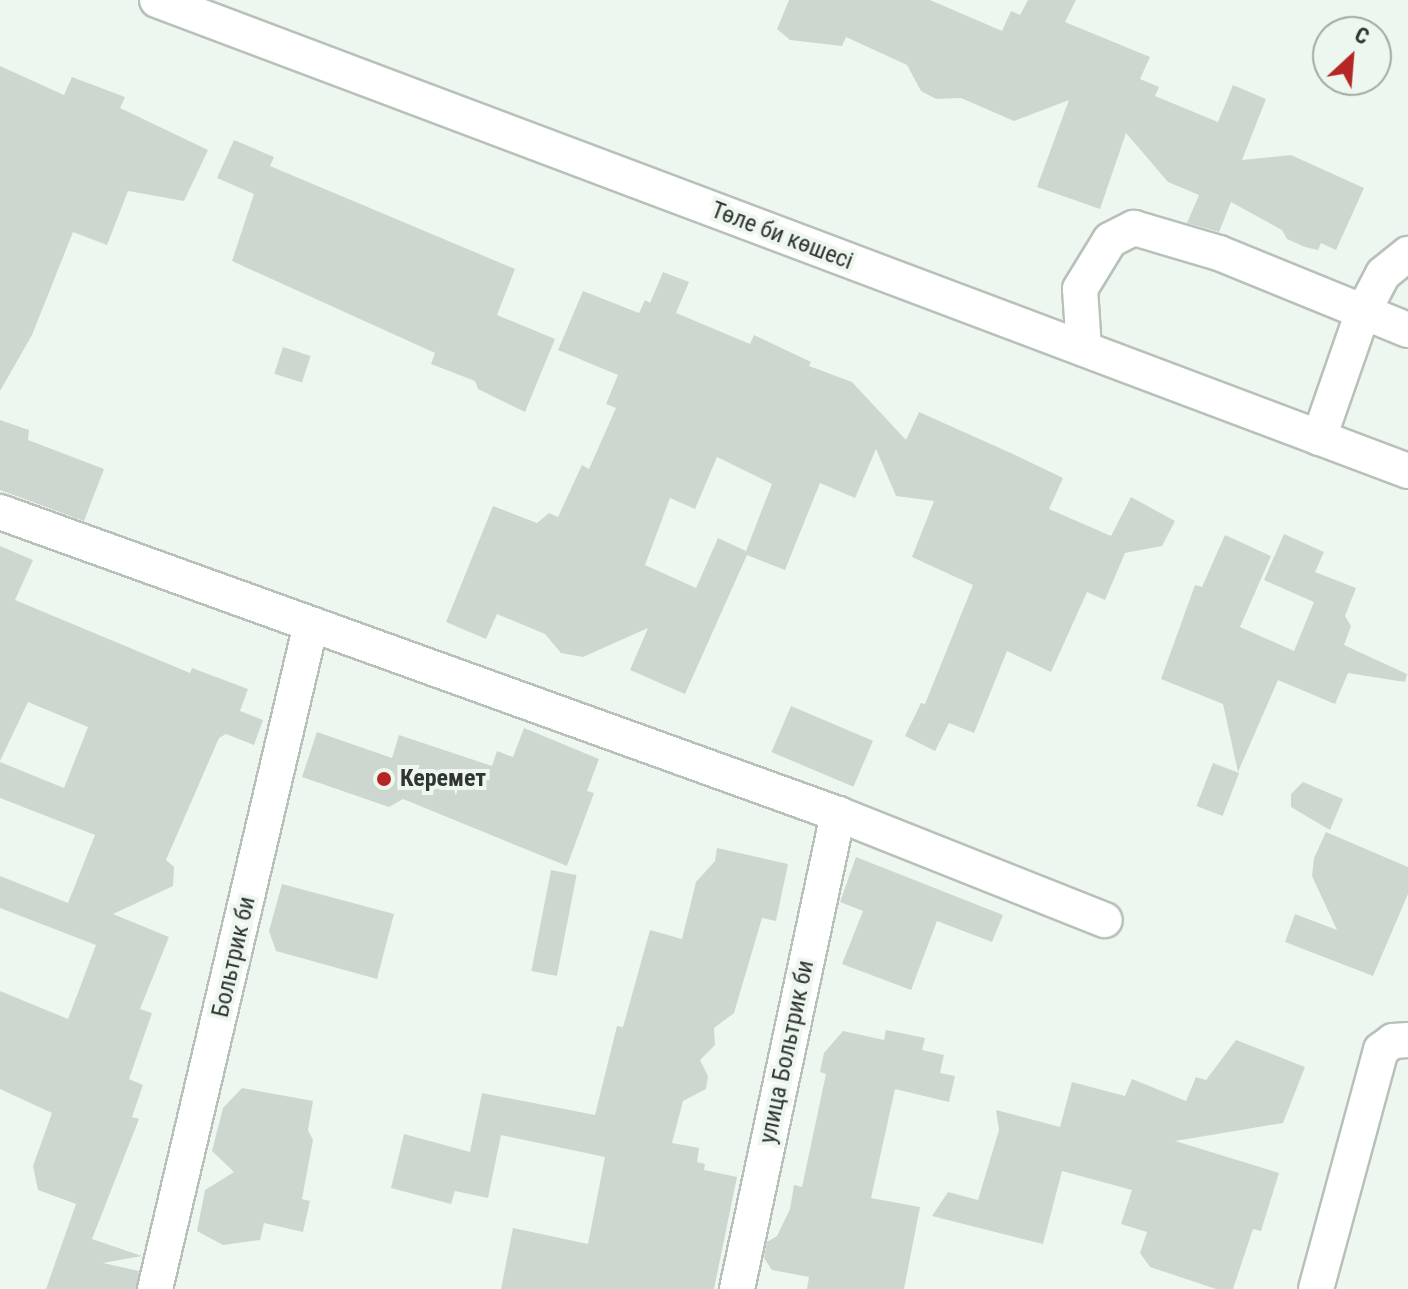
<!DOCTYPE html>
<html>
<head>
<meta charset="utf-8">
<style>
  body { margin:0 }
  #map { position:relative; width:1408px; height:1289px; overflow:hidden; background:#eef7ef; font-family:"Roboto Condensed",sans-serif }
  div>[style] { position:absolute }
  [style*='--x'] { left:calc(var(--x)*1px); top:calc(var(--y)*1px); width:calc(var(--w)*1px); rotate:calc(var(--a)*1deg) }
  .building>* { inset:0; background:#ced7cf; transform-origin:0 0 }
  .roads { filter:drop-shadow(2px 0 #b8c1b9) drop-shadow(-2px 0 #b8c1b9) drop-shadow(0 2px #b8c1b9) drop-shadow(0 -2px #b8c1b9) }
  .minor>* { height:34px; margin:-17px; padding:0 17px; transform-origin:17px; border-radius:17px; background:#fff }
  .dots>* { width:22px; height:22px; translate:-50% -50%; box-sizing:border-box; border:4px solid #eef7ef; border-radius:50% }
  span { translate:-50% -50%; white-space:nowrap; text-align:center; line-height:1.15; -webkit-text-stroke:8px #eef7ef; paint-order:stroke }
  .street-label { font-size:24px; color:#313531 }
  .poi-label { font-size:24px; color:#313531; font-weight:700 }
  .left { translate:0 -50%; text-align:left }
  .north { position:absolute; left:1312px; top:16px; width:80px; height:80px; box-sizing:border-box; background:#eef7ef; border:2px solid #a2a9a3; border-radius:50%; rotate:26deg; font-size:22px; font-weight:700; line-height:32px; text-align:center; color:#313531 }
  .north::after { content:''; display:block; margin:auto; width:28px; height:36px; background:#b52624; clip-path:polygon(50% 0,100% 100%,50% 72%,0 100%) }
</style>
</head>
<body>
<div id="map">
  <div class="building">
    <div style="clip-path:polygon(789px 0,930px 0,1002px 31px,1011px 11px,1020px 15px,1028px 0,1076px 0,1065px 22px,1150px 57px,1140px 79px,1159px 87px,1155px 96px,1218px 122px,1233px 85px,1266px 99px,1242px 160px,1291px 155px,1364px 188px,1336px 250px,1321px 243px,1318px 250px,1305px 247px,1287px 239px,1282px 230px,1231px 202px,1219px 232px,1187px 223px,1199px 195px,1168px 182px,1126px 133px,1100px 209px,1037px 187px,1069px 100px,1014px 121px,961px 98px,936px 99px,921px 91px,907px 65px,846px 37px,842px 46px,790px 40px,777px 29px)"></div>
    <div style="clip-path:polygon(0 66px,64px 95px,72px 77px,125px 97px,120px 108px,208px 150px,184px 201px,128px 191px,107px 245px,73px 232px,32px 335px,0 391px)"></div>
    <div style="clip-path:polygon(234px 140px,274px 157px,270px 166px,515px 269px,497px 315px,555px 339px,525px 412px,478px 389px,475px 381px,431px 364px,435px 353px,232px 261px,254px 194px,217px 178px)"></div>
    <div style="clip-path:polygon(evenodd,663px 272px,689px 282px,676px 313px,750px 344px,754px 335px,811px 362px,809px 366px,852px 382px,906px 440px,919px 412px,1013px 454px,1063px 478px,1049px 509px,1111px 536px,1131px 497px,1175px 521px,1162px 546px,1125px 553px,1105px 600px,1087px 592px,1051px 672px,1007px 651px,974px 733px,949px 723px,935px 751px,905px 736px,921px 703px,925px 704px,973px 585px,912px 557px,934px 501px,896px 496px,876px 449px,855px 498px,820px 483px,785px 570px,747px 555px,685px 694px,630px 670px,648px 628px,583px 657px,561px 653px,545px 634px,497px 614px,486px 639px,446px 622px,493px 506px,537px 523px,549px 513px,558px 517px,582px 465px,589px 469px,616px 408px,606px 404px,618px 375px,558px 350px,583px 291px,639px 313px,645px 300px,650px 303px,663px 272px,717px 457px,772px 484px,746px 551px,718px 538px,696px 588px,645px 565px,670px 498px,695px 509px,717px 457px)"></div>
    <div style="left:283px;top:347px;width:29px;height:28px;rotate:18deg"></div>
    <div style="clip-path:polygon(0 420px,29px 430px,28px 440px,104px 469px,84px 521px,0 490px)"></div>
    <div style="clip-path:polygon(1284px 534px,1324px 552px,1315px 572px,1356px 588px,1345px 616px,1351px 626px,1344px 645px,1407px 674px,1405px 682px,1348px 673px,1335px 704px,1278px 680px,1238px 772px,1223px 704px,1161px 679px,1195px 585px,1202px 587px,1225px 535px,1271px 556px,1240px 627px,1294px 651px,1314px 602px,1264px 580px)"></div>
    <div style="clip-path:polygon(0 546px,33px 560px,15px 600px,190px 673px,192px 668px,248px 689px,240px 711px,263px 720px,254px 745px,226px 734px,219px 738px,166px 860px,174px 867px,173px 886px,113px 914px,169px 937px,140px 1009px,152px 1013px,129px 1079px,143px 1085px,132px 1117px,139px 1119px,92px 1239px,142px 1256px,103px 1263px,139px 1271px,136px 1289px,46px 1289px,76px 1204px,38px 1190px,33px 1166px,52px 1113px,0 1089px,0 991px,68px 1019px,96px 945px,0 908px,0 876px,68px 903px,95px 835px,0 798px,0 762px,64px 788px,88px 727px,28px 702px,0 761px)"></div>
    <div style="left:791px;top:706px;width:89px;height:50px;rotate:23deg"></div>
    <div style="clip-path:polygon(524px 728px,599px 759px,587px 791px,594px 793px,567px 866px,403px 799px,389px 807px,302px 777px,317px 732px,392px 758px,399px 735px,492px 766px,497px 751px,513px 757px)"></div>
    <div style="left:1213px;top:763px;width:28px;height:46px;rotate:21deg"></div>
    <div style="clip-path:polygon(1303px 782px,1343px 799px,1330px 830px,1291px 807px,1291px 794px)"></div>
    <div style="clip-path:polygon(1326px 832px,1408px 867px,1408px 894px,1373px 976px,1285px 942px,1295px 914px,1337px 930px,1312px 876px,1314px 858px)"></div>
    <div style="clip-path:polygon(717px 848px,788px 864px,776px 921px,762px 918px,734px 1013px,714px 1028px,715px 1045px,700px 1060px,708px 1076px,706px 1089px,683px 1101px,672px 1143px,699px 1148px,697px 1162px,705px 1164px,704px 1170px,737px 1177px,714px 1289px,501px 1289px,513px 1228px,588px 1244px,605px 1157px,501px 1135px,488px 1198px,455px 1191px,451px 1204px,391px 1188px,404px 1134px,470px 1152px,482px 1093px,595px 1115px,617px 1026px,623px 1027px,650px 930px,682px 939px,696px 882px,715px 861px)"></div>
    <div style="clip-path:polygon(856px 857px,1003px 915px,992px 942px,937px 921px,911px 990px,842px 964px,863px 911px,840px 902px)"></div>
    <div style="left:551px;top:870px;width:26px;height:103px;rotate:11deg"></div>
    <div style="clip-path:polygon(282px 884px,394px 914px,377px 979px,276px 951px,269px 931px)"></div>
    <div style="clip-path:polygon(886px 1030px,925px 1038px,922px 1050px,944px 1055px,940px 1073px,955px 1076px,949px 1102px,895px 1089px,871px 1198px,920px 1207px,904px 1289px,807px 1289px,809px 1277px,772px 1270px,764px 1258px,767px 1242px,777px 1236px,790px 1209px,794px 1185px,802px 1187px,826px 1074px,820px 1072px,824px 1053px,843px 1031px,884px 1040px)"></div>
    <div style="clip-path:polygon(1236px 1040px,1305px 1067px,1283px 1123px,1175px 1141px,1279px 1173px,1261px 1231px,1253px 1229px,1233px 1289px,1216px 1289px,1150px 1267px,1140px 1253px,1147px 1232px,1121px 1224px,1132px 1190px,1062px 1171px,1043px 1244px,932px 1216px,948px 1192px,978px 1200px,999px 1130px,996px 1110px,1060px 1127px,1072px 1082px,1125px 1096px,1132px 1079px,1186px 1101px,1196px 1077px,1206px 1080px)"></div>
    <div style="clip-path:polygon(242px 1088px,313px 1101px,308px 1130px,313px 1140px,302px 1199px,310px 1201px,303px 1232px,264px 1223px,260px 1240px,223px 1245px,197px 1231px,205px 1190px,234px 1172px,212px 1151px,223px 1108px)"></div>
  </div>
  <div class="roads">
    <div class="minor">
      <div style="--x:157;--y:0;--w:1337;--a:20.63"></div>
      <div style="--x:1084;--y:349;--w:60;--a:-93.8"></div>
      <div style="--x:1080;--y:289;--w:57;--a:-58.5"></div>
      <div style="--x:1110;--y:240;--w:27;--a:-27"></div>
      <div style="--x:1134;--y:228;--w:89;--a:16.4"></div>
      <div style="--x:1219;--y:253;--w:204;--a:22.2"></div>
      <div style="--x:1319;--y:438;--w:133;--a:-70.8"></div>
      <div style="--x:1363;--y:312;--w:43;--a:-62.2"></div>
      <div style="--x:1383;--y:274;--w:32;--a:-39"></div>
      <div style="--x:0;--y:512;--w:891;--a:19.82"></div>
      <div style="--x:838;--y:814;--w:287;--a:21.7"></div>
      <div style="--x:155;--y:1289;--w:683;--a:-76.8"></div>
      <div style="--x:737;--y:1289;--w:486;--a:-78"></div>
      <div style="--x:1316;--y:1289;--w:248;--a:-74.8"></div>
      <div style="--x:1381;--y:1050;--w:15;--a:-37"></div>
      <div style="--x:1393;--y:1041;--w:15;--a:-4"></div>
    </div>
  </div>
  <div class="dots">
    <div style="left:384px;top:779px;background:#b52624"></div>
  </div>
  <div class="street-label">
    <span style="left:782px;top:236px;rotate:21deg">Төле би көшесі</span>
    <span style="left:234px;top:957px;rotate:-77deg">Больтрик би</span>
    <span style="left:787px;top:1052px;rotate:-78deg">улица Больтрик би</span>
  </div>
  <div class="poi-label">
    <span class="left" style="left:400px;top:779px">Керемет</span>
  </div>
  <div class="north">С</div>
</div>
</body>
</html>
